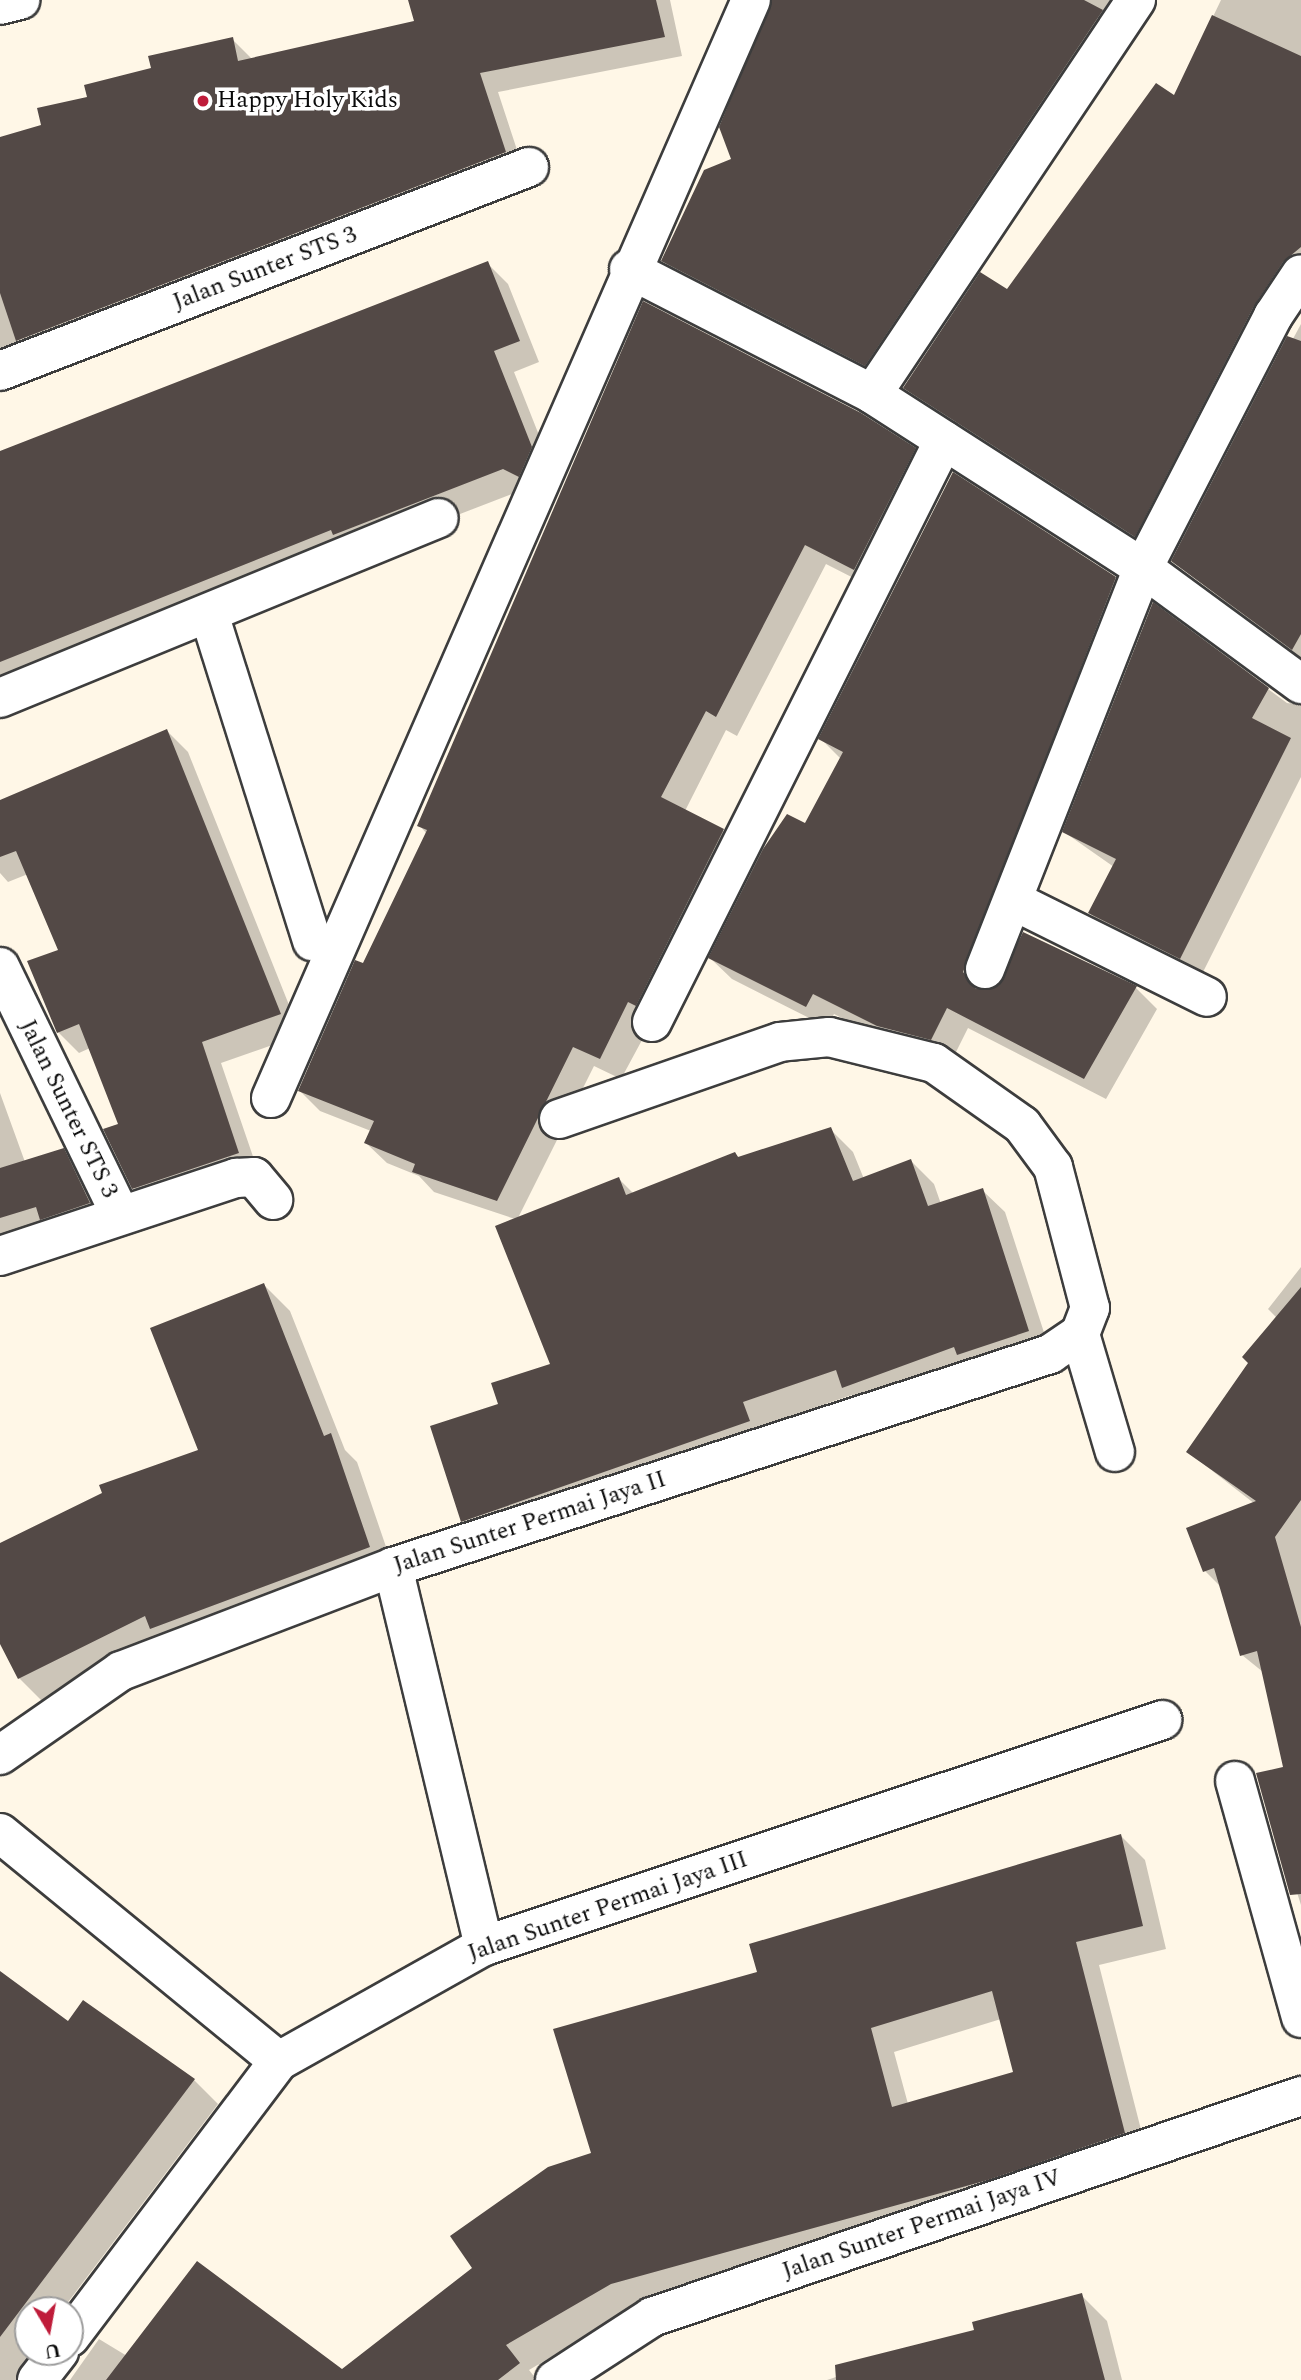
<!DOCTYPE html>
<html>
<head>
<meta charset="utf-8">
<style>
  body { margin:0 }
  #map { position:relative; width:1301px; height:2380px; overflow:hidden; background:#fff7e7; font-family:Spectral,serif }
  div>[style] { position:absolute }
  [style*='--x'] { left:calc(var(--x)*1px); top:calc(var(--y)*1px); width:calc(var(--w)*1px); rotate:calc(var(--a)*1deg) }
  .shadow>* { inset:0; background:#0003 }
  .building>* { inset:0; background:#534946 }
  .roads { filter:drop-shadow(2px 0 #3d3d3d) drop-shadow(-2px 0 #3d3d3d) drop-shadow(0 2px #3d3d3d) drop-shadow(0 -2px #3d3d3d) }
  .minor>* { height:38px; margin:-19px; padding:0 19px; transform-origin:19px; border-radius:19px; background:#fff }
  .dots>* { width:19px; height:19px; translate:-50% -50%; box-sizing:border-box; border:4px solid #fff; border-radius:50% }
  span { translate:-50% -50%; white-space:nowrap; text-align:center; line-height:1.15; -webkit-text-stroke:7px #fff; paint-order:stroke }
  .poi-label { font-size:24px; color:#0a0a0a }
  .left { translate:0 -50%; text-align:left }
  .street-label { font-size:24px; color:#0a0a0a }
  .north { position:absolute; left:14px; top:2296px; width:70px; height:70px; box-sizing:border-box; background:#fff; border:2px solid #9d9d9d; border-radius:50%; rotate:170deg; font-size:19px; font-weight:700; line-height:28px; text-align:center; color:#0a0a0a }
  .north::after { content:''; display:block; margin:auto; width:24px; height:32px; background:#bf1c3a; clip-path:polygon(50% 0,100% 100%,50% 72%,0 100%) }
</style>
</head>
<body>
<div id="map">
  <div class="shadow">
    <div style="clip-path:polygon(410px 0,670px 0,682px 56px,498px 92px,524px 171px,0 357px,0 139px,43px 127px,89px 98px,232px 39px,252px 59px,416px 22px)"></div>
    <div style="clip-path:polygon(772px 0,1140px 0,887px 387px,685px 283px,663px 260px,733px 160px)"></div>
    <div style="clip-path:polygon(1221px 0,1301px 0,1301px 293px,1157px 557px,927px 410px,905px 387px,1008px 291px,1174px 98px)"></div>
    <div style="clip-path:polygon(487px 263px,508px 284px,539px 362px,514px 372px,552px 468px,525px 489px,0 691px,0 454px)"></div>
    <div style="clip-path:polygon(1301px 324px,1301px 661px,1173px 561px)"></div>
    <div style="clip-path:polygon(914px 449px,935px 470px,875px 589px,826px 564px,737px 736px,726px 730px,685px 811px,723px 831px,744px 851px,621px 1079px,594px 1066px,518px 1218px,619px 1179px,634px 1194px,735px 1154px,740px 1158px,830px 1129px,853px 1152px,864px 1179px,911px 1161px,934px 1184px,941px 1204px,982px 1190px,1005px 1212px,1051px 1354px,867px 1409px,852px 1395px,764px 1425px,771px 1443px,485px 1544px,462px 1521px,501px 1405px,552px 1365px,515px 1219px,434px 1192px,419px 1176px,387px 1163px,366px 1143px,371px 1131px,320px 1111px,300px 1091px,427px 834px,419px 825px)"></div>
    <div style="clip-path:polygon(1115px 578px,1136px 599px,986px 990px,1136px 988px,1157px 1009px,1106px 1099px,968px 1028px,952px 1060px,899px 1047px,834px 1014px,827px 1027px,732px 979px,710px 958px,806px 825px,841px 759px,821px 739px)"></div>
    <div style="clip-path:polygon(1154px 605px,1287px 703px,1301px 705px,1301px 777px,1200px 978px,1110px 933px,1090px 913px,1114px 867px,1064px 832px)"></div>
    <div style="clip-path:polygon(167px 731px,188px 752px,301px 1035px,221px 1063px,259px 1174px,155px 1209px,134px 1188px,120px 1125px,90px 1048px,79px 1053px,58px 1032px,60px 951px,28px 874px,8px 882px,0 873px,0 801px)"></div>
    <div style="clip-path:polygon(0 1093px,25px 1162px,63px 1150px,84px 1171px,110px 1224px,0 1246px)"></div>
    <div style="clip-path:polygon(1301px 1267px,1301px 1905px,1259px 1774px,1285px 1769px,1263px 1672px,1242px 1655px,1221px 1587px,1205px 1571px,1255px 1504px,1188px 1452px,1250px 1363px,1277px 1318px,1268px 1309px)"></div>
    <div style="clip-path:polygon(264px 1285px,290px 1311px,345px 1450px,357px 1462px,395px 1573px,45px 1704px,19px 1678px,0 1640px,0 1545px,200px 1451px)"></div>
    <div style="clip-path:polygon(evenodd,1121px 1836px,1145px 1860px,1166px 1949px,1099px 1965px,1148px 2157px,635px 2307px,529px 2370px,537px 2380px,70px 2380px,99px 2339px,127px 2356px,342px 2371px,475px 2268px,593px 2154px,759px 1974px,1121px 1836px,1001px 2019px,1015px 2073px,908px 2104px,894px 2052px,1001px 2019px)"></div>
    <div style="clip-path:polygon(0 1974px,68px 2024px,194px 2080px,218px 2104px,62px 2310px,28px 2310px,28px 2352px,48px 2352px,53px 2380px,0 2380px)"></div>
    <div style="clip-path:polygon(1081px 2295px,1107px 2321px,1122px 2380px,827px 2380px)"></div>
  </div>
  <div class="building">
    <div style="clip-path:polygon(408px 0,656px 0,665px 37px,480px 73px,506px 152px,16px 341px,0 293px,0 137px,41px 125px,37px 108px,87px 97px,84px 85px,151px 68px,148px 56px,233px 37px,238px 61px,414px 21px)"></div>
    <div style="clip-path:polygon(772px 0,1084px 0,1103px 10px,865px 366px,661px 261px,704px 170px,731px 159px,719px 127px)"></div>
    <div style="clip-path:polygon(1212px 15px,1301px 56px,1301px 247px,1283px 262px,1254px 306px,1135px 537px,903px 388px,980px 272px,1007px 289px,1156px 83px,1174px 95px)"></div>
    <div style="clip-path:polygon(488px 261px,520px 341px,494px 351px,532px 447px,519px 477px,503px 469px,333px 535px,331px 530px,0 662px,0 451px)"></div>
    <div style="clip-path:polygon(643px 301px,861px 413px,916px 448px,854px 570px,805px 545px,716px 717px,706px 711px,661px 797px,724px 829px,636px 1006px,628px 1002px,600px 1059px,573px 1047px,497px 1201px,412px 1172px,415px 1164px,364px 1143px,374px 1121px,298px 1091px,355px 960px,363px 963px,427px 830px,417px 826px)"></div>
    <div style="clip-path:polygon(1287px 336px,1301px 341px,1301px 634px,1292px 650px,1171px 561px)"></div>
    <div style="clip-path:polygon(953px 472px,1116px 577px,963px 972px,976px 989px,998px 986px,1023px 932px,1137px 986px,1084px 1079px,947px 1008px,931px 1040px,877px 1026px,813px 994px,806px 1007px,708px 958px,763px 849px,787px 814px,805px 823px,843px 752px,818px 739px)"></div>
    <div style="clip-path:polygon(1153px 602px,1269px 688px,1252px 718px,1291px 738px,1180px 959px,1088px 913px,1116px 859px,1062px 832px)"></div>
    <div style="clip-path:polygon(167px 729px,281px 1014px,202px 1042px,239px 1153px,132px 1189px,103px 1129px,118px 1124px,79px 1024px,57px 1033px,27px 961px,58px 950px,16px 851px,0 857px,0 800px)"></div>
    <div style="clip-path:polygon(831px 1127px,853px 1181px,911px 1159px,928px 1206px,983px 1188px,1029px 1331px,957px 1355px,954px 1347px,842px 1388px,836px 1370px,743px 1402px,750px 1421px,461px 1522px,430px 1426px,498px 1404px,491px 1383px,550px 1364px,495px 1226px,619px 1177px,626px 1195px,735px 1152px,738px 1157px)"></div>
    <div style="clip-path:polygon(64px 1148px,90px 1203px,40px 1220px,36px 1207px,0 1218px,0 1168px)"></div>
    <div style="clip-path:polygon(264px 1283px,324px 1436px,331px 1433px,370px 1547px,150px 1629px,145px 1616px,18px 1679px,0 1644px,0 1543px,102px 1493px,99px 1485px,198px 1450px,150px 1328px)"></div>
    <div style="clip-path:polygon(1301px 1287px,1301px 1500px,1275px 1537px,1301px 1627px,1301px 1894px,1290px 1895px,1256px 1773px,1283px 1767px,1257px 1651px,1240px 1656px,1214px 1568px,1203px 1572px,1186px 1528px,1256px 1501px,1186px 1452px,1248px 1363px,1242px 1357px)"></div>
    <div style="clip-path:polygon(evenodd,1121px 1834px,1143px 1926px,1076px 1942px,1125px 2133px,988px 2180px,611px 2284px,506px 2345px,520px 2363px,498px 2380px,106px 2380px,197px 2261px,342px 2369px,472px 2268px,450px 2236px,548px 2167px,591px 2153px,553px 2029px,757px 1972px,749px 1944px,1121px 1834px,992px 1991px,1013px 2072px,892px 2107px,871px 2028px,992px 1991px)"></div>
    <div style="clip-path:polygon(0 1971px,68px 2021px,83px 2000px,195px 2079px,0 2337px)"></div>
    <div style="clip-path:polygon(1082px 2293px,1105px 2380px,836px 2380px,835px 2365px,974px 2330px,972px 2322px)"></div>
  </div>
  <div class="roads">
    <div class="minor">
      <div style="--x:1136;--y:0;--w:474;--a:123.8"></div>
      <div style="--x:872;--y:394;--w:322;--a:32.7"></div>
      <div style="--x:1143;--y:568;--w:196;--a:36.3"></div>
      <div style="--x:0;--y:5;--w:21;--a:-14"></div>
      <div style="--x:629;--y:269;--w:273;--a:27.2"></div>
      <div style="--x:0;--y:371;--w:567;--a:-21.09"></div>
      <div style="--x:210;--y:617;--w:340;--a:72.5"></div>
      <div style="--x:0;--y:698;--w:474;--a:-22.3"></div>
      <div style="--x:1016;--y:902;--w:213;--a:26.4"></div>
      <div style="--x:0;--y:967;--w:272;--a:64.1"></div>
      <div style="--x:985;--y:969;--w:431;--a:-68.5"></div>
      <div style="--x:1143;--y:568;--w:284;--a:-62.7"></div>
      <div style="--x:1273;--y:316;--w:50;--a:-56.3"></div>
      <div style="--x:652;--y:1022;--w:651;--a:-63.36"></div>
      <div style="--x:271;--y:1098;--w:1198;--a:-66.39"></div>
      <div style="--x:0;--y:1256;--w:249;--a:-18.3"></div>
      <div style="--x:236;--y:1178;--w:18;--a:-3"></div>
      <div style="--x:254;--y:1177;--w:30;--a:50"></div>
      <div style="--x:1080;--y:1334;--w:123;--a:73.5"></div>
      <div style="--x:393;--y:1567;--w:390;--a:76.5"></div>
      <div style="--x:0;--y:1755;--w:147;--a:-34.8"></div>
      <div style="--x:121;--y:1671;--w:291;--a:-20.9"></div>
      <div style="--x:393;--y:1567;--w:691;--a:-17.96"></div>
      <div style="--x:1050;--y:1354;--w:36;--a:-34"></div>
      <div style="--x:1080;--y:1334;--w:28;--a:-69"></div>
      <div style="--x:1090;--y:1308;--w:146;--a:-104.7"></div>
      <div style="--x:1053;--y:1167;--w:52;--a:-126.4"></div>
      <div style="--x:1022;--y:1125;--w:108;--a:-144.8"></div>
      <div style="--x:934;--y:1063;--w:108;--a:-166.1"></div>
      <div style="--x:829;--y:1037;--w:49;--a:174.2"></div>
      <div style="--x:780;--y:1042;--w:234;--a:160.8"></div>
      <div style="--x:1235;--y:1781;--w:246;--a:74.4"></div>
      <div style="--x:0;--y:1833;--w:360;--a:39.3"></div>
      <div style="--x:70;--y:2337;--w:346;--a:-52.9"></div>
      <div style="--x:279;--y:2061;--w:235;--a:-29.3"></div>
      <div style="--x:484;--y:1946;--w:715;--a:-18.43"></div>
      <div style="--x:37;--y:2380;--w:36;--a:-52"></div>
      <div style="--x:555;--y:2380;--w:116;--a:-33"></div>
      <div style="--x:652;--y:2317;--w:686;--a:-18.8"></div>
    </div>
  </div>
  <div class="dots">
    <div style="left:203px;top:101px;background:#bf1c3a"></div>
  </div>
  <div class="poi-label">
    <span class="left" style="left:217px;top:101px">Happy Holy Kids</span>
  </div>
  <div class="street-label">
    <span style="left:265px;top:269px;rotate:-21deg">Jalan Sunter STS 3</span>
    <span style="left:68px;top:1109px;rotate:64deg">Jalan Sunter STS 3</span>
    <span style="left:530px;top:1523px;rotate:-18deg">Jalan Sunter Permai Jaya II</span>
    <span style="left:608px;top:1907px;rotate:-19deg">Jalan Sunter Permai Jaya III</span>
    <span style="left:922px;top:2225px;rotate:-19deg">Jalan Sunter Permai Jaya IV</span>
  </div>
  <div class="north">U</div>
</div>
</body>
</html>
